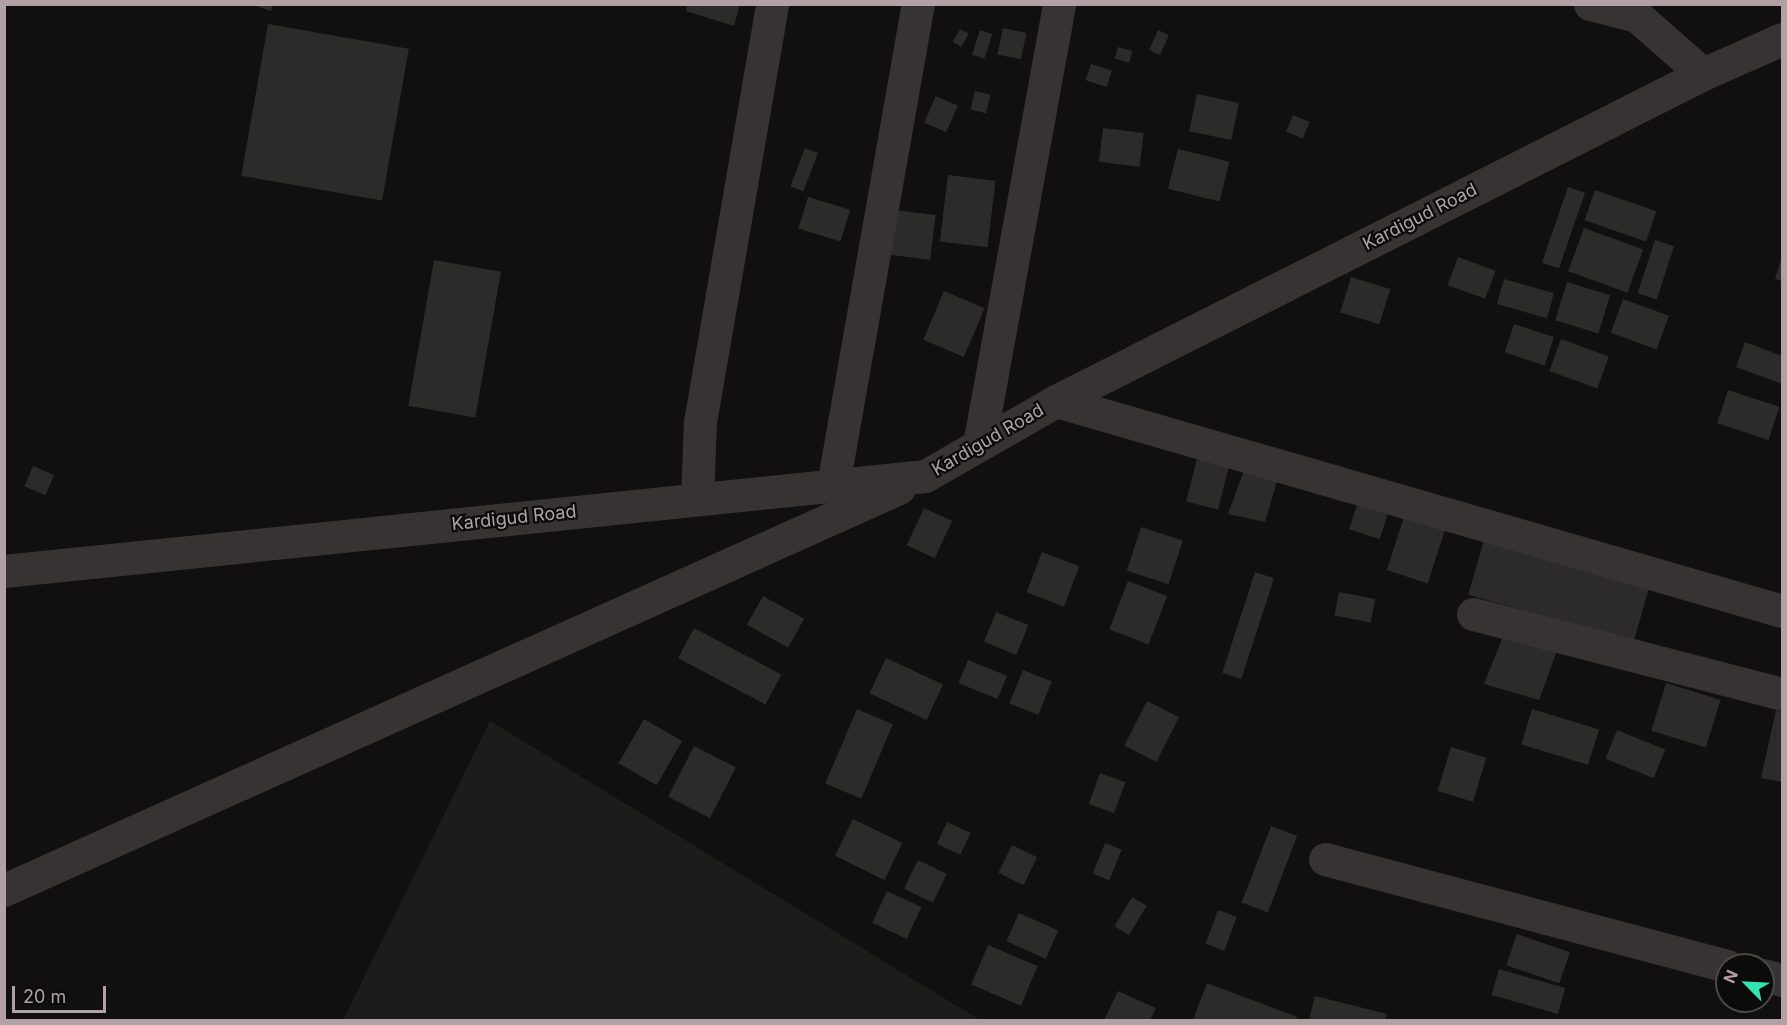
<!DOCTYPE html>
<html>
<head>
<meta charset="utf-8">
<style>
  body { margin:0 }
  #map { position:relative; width:1787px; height:1025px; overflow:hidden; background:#110f0f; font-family:Inter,sans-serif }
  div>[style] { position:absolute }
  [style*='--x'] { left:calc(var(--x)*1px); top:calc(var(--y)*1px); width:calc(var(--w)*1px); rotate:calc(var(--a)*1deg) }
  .built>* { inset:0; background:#1d1c1b }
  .building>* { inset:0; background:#2d2b2a; transform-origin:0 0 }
  .minor>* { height:33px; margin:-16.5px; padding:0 16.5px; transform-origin:16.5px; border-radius:16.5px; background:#373333 }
  .tertiary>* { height:33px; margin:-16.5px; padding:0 16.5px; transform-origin:16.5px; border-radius:16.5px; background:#373333 }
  span { translate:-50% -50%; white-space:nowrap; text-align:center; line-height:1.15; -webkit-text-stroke:4.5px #0b0b0a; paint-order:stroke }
  .street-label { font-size:18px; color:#b1a1a5 }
  .frame { position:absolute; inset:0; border:6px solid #b1a1a5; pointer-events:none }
  .north { position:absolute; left:1715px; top:953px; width:60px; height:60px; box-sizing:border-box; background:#0b0b0a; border:2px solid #4d4748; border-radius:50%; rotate:294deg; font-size:16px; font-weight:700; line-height:24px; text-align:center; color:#b1a1a5 }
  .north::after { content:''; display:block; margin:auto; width:21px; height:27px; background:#34e3b4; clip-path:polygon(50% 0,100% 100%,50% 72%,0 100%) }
  .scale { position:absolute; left:12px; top:986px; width:94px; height:27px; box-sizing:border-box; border:3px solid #b1a1a5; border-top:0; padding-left:8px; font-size:18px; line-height:21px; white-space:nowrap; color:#b1a1a5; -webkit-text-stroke:4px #0b0b0a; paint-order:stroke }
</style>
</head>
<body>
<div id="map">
  <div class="built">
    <div style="clip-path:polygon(490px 721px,980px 1020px,343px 1020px)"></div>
  </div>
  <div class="building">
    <div style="clip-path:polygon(250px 4px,273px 4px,271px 11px)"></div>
    <div style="clip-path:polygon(687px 4px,740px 4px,734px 26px,686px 11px)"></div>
    <div style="left:268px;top:24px;width:143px;height:154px;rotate:10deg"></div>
    <div style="left:1003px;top:28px;width:24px;height:27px;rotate:12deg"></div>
    <div style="left:960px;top:29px;width:10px;height:15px;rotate:29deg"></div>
    <div style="left:980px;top:30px;width:13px;height:26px;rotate:18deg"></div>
    <div style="left:1158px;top:30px;width:12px;height:22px;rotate:24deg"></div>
    <div style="left:1118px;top:47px;width:15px;height:12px;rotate:16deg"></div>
    <div style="left:1091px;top:64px;width:22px;height:17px;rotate:18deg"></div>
    <div style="left:975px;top:91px;width:16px;height:19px;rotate:14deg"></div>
    <div style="left:1197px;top:94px;width:43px;height:38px;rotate:12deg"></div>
    <div style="left:936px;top:96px;width:24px;height:29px;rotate:24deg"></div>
    <div style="left:1293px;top:115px;width:18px;height:18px;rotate:22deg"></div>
    <div style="left:1103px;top:128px;width:41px;height:34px;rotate:7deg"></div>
    <div style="left:805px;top:148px;width:14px;height:41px;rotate:21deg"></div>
    <div style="left:1178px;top:149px;width:53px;height:41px;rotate:14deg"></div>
    <div style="left:948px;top:175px;width:48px;height:67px;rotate:7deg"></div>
    <div style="left:1568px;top:187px;width:18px;height:80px;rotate:19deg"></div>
    <div style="left:1595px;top:190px;width:65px;height:32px;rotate:19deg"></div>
    <div style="left:808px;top:197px;width:44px;height:33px;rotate:17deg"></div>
    <div style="left:886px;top:209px;width:50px;height:45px;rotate:7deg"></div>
    <div style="left:1584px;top:228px;width:63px;height:46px;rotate:20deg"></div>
    <div style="left:1655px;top:240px;width:20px;height:56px;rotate:18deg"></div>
    <div style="clip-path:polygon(1782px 256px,1782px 281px,1775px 279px)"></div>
    <div style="left:1458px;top:257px;width:40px;height:30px;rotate:20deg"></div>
    <div style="left:434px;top:260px;width:68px;height:148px;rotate:10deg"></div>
    <div style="left:1351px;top:277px;width:41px;height:37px;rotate:17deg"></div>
    <div style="left:1504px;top:279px;width:52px;height:26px;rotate:16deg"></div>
    <div style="left:1567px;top:282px;width:45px;height:40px;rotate:17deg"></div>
    <div style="left:944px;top:291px;width:44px;height:53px;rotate:23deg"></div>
    <div style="left:1623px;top:299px;width:49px;height:36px;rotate:20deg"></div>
    <div style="left:1514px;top:324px;width:42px;height:30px;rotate:18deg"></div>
    <div style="left:1561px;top:339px;width:51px;height:34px;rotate:20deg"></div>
    <div style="clip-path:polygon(1745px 342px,1782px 356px,1782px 384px,1736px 367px)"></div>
    <div style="left:1728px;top:390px;width:54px;height:35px;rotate:18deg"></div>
    <div style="left:1198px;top:454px;width:33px;height:49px;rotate:14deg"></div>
    <div style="left:33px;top:466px;width:23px;height:22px;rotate:23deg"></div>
    <div style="clip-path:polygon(1245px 468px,1278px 478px,1265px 522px,1228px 514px)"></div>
    <div style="left:1360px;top:496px;width:32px;height:35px;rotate:18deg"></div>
    <div style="left:924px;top:508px;width:31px;height:41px;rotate:25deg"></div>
    <div style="left:1405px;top:514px;width:43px;height:59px;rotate:18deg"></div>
    <div style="left:1141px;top:527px;width:44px;height:46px;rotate:18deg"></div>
    <div style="left:1485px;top:536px;width:172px;height:61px;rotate:16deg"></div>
    <div style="left:1042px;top:552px;width:40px;height:43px;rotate:21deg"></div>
    <div style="left:1255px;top:572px;width:20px;height:106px;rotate:18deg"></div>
    <div style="left:1128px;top:581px;width:42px;height:52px;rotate:21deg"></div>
    <div style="left:1339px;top:592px;width:37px;height:24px;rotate:11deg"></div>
    <div style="left:763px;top:596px;width:47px;height:33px;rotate:29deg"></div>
    <div style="left:996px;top:612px;width:35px;height:32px;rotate:22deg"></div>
    <div style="left:694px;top:628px;width:99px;height:34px;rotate:28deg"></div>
    <div style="clip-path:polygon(1504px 634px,1558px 648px,1539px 700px,1484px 684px)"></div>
    <div style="left:886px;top:658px;width:63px;height:39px;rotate:25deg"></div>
    <div style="left:968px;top:660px;width:42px;height:25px;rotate:22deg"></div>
    <div style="left:1023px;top:670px;width:31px;height:36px;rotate:22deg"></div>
    <div style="left:1666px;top:683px;width:57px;height:50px;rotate:17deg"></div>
    <div style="left:1147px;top:701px;width:36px;height:50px;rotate:27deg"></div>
    <div style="left:857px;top:709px;width:39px;height:81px;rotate:23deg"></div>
    <div style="left:1532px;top:709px;width:70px;height:37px;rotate:17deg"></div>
    <div style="clip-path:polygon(1776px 710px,1782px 712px,1782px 782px,1761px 778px)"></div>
    <div style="left:644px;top:719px;width:44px;height:51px;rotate:30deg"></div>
    <div style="left:1617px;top:730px;width:52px;height:31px;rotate:22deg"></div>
    <div style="left:694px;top:746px;width:47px;height:57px;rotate:27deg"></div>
    <div style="left:1451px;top:747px;width:37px;height:46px;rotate:17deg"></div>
    <div style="left:1100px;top:773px;width:27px;height:33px;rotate:20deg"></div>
    <div style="left:853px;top:819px;width:55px;height:41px;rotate:26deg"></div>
    <div style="left:947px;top:822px;width:26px;height:24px;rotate:25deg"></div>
    <div style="left:1271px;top:826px;width:28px;height:82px;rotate:21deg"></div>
    <div style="left:1105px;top:843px;width:18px;height:33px;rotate:22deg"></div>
    <div style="left:1012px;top:845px;width:28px;height:31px;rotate:26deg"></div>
    <div style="left:918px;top:860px;width:32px;height:32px;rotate:26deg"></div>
    <div style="left:887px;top:891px;width:38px;height:35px;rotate:25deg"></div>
    <div style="left:1132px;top:897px;width:17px;height:34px;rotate:31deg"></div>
    <div style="left:1218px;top:910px;width:20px;height:36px;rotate:20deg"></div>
    <div style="left:1019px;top:913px;width:43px;height:31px;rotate:24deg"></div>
    <div style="left:1517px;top:934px;width:56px;height:33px;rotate:19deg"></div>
    <div style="left:988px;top:945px;width:54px;height:43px;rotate:23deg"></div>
    <div style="left:1499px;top:969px;width:69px;height:27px;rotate:16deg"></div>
    <div style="clip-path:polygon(1207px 983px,1297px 1017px,1296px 1020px,1193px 1020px)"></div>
    <div style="clip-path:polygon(1118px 991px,1156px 1008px,1150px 1020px,1104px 1020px)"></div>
    <div style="clip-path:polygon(1315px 996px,1387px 1014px,1385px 1020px,1309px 1020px)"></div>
  </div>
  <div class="minor">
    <div style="--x:1590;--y:4;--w:49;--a:14.3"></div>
    <div style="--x:1637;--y:16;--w:88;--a:41.3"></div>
    <div style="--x:1056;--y:401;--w:756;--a:16.13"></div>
    <div style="--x:979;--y:445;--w:448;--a:-79.7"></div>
    <div style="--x:833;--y:485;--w:488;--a:-80"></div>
    <div style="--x:697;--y:499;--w:77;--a:-87.8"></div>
    <div style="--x:700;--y:422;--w:424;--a:-80.2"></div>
    <div style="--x:1473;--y:614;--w:319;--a:14.5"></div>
    <div style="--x:1325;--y:859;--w:416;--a:14.9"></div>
    <div style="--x:1763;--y:975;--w:20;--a:15"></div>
  </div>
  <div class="tertiary">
    <div style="--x:4;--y:571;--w:926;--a:-5.89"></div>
    <div style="--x:925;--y:476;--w:151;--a:-29.8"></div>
    <div style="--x:1056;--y:401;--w:725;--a:-26.81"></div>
    <div style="--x:1703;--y:74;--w:86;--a:-23.9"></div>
    <div style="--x:4;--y:890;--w:981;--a:-24.19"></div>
  </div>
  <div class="street-label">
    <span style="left:1420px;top:217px;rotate:-27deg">Kardigud Road</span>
    <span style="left:988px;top:440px;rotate:-30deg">Kardigud Road</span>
    <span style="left:514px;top:518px;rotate:-6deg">Kardigud Road</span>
  </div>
  <div class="frame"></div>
  <div class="north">N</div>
  <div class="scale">20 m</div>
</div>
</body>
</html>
